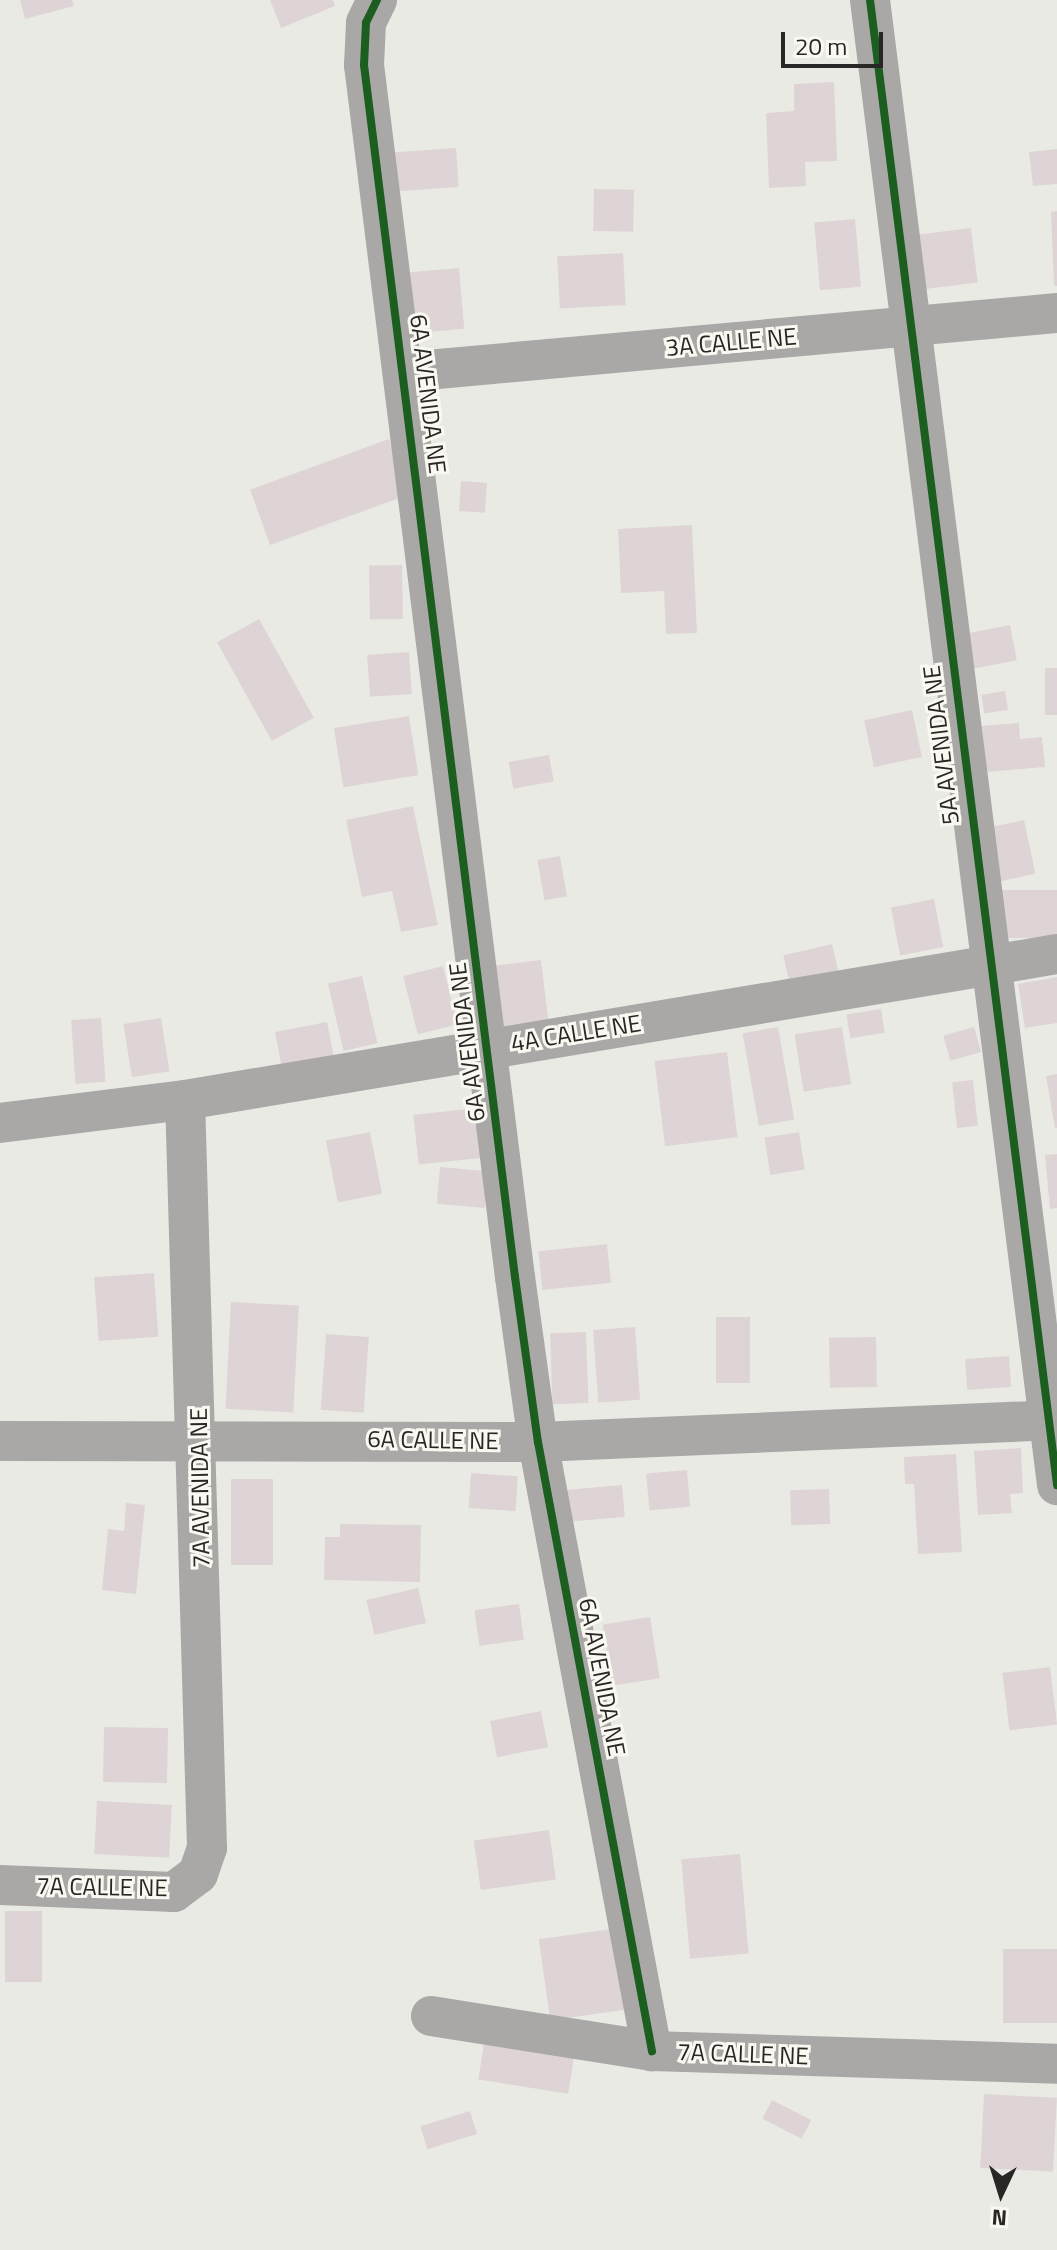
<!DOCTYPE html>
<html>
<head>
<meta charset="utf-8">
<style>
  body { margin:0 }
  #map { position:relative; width:1057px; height:2250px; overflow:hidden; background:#eaeae5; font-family:"Titillium Web",sans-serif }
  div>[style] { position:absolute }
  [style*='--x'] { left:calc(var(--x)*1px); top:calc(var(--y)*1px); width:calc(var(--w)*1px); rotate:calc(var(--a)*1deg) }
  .building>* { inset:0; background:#ded4d6; transform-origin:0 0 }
  .minor>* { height:40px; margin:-20px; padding:0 20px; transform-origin:20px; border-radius:20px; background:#a9a8a7 }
  .cycleway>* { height:8px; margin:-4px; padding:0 4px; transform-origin:4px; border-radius:4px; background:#1b5e20 }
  span { translate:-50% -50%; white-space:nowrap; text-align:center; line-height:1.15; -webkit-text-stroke:6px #f9f8f1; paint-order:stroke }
  .street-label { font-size:24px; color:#282725 }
  .north { position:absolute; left:961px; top:2154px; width:80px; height:80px; -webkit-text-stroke:6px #f9f8f1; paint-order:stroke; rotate:184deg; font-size:22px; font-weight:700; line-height:32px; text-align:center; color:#282725 }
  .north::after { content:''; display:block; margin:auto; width:28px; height:36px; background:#282725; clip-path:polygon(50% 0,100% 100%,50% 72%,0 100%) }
  .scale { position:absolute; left:781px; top:32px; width:102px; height:36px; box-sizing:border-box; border:4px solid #282725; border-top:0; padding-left:10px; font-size:24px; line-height:28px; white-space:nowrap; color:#282725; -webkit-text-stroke:6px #f9f8f1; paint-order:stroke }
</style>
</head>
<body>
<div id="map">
  <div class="building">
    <div style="clip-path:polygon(20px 0,72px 0,74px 6px,25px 19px)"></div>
    <div style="clip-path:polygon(270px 0,333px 0,335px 6px,281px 28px)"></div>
    <div style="clip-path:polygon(834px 82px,837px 161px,805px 162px,806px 186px,769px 188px,766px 113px,794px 111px,794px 84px)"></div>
    <div style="left:456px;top:148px;width:39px;height:65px;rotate:86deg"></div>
    <div style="clip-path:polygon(1057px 149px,1057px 184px,1033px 186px,1029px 152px)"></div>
    <div style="left:594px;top:189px;width:40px;height:42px;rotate:1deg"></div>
    <div style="clip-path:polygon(1057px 211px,1057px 286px,1054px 286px,1051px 212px)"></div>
    <div style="left:855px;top:219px;width:68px;height:41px;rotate:85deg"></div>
    <div style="left:971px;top:228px;width:55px;height:59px;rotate:83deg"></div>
    <div style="left:623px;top:253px;width:52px;height:66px;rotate:87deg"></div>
    <div style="left:459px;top:268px;width:61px;height:49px;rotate:85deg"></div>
    <div style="left:389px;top:439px;width:59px;height:148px;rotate:70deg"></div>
    <div style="left:461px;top:481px;width:26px;height:30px;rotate:4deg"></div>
    <div style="clip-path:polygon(692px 525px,697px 633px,666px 634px,664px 591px,621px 593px,618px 529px)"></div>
    <div style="left:402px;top:565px;width:54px;height:33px;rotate:89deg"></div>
    <div style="left:259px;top:619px;width:113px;height:48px;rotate:61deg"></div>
    <div style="left:1010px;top:625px;width:36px;height:51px;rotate:79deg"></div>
    <div style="left:409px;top:652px;width:42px;height:42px;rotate:86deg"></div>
    <div style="left:1045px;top:668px;width:12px;height:47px"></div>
    <div style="left:1005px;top:691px;width:19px;height:24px;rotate:81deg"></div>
    <div style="left:912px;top:710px;width:48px;height:49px;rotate:78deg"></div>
    <div style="left:409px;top:716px;width:60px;height:76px;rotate:81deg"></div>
    <div style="clip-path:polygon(1019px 723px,1020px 739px,1042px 737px,1045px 767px,986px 772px,982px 726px)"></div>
    <div style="left:549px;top:755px;width:27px;height:41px;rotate:80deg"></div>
    <div style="clip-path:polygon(413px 806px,438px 925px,401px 932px,392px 891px,362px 897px,346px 820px)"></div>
    <div style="left:1024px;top:820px;width:55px;height:37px;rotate:78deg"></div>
    <div style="left:560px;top:856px;width:41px;height:23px;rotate:80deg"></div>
    <div style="left:1057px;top:890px;width:48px;height:56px;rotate:90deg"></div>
    <div style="left:934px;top:899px;width:49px;height:44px;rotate:79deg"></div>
    <div style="left:832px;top:944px;width:32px;height:50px;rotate:77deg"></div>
    <div style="left:541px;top:960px;width:73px;height:46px;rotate:83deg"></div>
    <div style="left:443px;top:966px;width:60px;height:41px;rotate:76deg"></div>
    <div style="left:362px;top:976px;width:69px;height:35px;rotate:77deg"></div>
    <div style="clip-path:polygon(1057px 977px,1057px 1023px,1025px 1028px,1018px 984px)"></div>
    <div style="left:881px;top:1009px;width:24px;height:35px;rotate:81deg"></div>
    <div style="left:101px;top:1018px;width:64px;height:30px;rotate:86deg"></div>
    <div style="left:161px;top:1018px;width:54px;height:38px;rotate:81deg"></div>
    <div style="left:327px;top:1022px;width:37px;height:53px;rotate:79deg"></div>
    <div style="left:778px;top:1027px;width:94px;height:36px;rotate:80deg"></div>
    <div style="left:842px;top:1027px;width:58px;height:48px;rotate:81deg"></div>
    <div style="left:974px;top:1027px;width:26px;height:32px;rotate:74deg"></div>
    <div style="left:727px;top:1052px;width:86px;height:73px;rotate:83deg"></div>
    <div style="clip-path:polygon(1057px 1074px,1057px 1128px,1055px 1128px,1046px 1076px)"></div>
    <div style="left:973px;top:1080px;width:46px;height:21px;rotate:84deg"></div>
    <div style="left:478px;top:1108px;width:50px;height:65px;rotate:84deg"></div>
    <div style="left:370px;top:1132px;width:63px;height:45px;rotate:79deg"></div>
    <div style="left:799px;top:1132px;width:38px;height:35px;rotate:81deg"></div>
    <div style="clip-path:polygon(1057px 1154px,1057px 1208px,1050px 1209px,1045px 1155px)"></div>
    <div style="left:440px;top:1167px;width:48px;height:37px;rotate:5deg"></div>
    <div style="left:607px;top:1244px;width:39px;height:69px;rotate:84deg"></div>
    <div style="left:154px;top:1273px;width:64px;height:60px;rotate:86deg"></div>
    <div style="left:231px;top:1302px;width:68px;height:107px;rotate:3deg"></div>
    <div style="left:716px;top:1317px;width:34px;height:66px"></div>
    <div style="left:635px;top:1327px;width:73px;height:42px;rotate:86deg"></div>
    <div style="left:586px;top:1332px;width:71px;height:36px;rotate:88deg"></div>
    <div style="left:326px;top:1334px;width:43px;height:76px;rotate:4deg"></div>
    <div style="left:876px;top:1337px;width:50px;height:47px;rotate:89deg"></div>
    <div style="left:1009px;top:1356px;width:31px;height:44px;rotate:86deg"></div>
    <div style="clip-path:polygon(1021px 1448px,1023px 1493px,1010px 1494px,1012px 1513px,978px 1515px,974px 1451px)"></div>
    <div style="clip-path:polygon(956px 1454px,962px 1552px,918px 1554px,914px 1484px,905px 1484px,904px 1457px)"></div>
    <div style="left:687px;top:1470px;width:37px;height:41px;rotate:85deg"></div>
    <div style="left:471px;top:1473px;width:47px;height:35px;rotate:4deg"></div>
    <div style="left:231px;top:1479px;width:42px;height:86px"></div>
    <div style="left:622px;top:1485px;width:32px;height:57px;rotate:85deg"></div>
    <div style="left:829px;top:1489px;width:35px;height:39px;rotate:88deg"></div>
    <div style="clip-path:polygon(126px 1503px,145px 1505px,136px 1594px,102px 1590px,108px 1529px,124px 1531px)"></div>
    <div style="clip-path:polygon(340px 1524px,421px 1525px,420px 1582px,324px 1580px,325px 1537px,340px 1537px)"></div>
    <div style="left:418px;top:1588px;width:36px;height:53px;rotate:77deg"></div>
    <div style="left:519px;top:1604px;width:36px;height:45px;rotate:82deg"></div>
    <div style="left:650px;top:1617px;width:62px;height:48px;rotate:81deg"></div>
    <div style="left:1050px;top:1667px;width:58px;height:48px;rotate:83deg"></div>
    <div style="left:541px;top:1711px;width:37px;height:52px;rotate:79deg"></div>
    <div style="left:104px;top:1727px;width:64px;height:55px;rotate:1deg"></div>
    <div style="left:97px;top:1801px;width:75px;height:53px;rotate:3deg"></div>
    <div style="left:549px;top:1830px;width:50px;height:76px;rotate:82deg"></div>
    <div style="left:740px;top:1854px;width:100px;height:59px;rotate:85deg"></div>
    <div style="left:5px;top:1911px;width:37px;height:71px"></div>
    <div style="left:618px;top:1928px;width:82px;height:80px;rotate:82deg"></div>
    <div style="left:1057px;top:1949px;width:74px;height:54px;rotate:90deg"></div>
    <div style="left:485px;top:2037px;width:91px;height:43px;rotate:9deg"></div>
    <div style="left:984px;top:2094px;width:73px;height:74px;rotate:3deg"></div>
    <div style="left:772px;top:2100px;width:44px;height:21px;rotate:27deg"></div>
    <div style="left:470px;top:2111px;width:24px;height:52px;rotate:73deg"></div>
  </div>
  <div class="minor">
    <div style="--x:377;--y:0;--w:25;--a:116"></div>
    <div style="--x:366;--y:23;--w:42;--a:92.7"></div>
    <div style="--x:364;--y:65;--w:1221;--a:82.9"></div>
    <div style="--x:515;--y:1277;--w:167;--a:82.1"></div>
    <div style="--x:538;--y:1442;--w:620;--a:79.4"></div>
    <div style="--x:870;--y:0;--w:1497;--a:82.82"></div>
    <div style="--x:405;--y:372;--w:655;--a:-5.17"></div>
    <div style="--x:0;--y:1123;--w:186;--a:-7.1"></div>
    <div style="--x:185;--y:1100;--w:884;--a:-9.5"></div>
    <div style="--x:0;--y:1441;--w:538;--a:0.11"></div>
    <div style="--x:538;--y:1442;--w:519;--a:-2.43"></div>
    <div style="--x:0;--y:1885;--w:174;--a:2.3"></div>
    <div style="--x:174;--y:1892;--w:30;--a:-37"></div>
    <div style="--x:198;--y:1874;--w:28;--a:-71"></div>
    <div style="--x:207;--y:1848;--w:748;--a:-91.68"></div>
    <div style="--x:431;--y:2016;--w:224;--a:9"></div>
    <div style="--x:652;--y:2051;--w:405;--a:1.8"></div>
  </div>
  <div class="cycleway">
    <div style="--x:377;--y:0;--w:25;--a:116"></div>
    <div style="--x:366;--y:23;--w:42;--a:92.7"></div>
    <div style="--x:364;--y:65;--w:1221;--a:82.9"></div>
    <div style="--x:515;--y:1277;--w:167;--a:82.1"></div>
    <div style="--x:538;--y:1442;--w:620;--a:79.4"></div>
    <div style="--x:870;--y:0;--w:1497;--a:82.82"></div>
  </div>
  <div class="street-label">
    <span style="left:731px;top:342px;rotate:-5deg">3A CALLE NE</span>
    <span style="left:428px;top:394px;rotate:83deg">6A AVENIDA NE</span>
    <span style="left:941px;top:745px;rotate:-97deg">5A AVENIDA NE</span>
    <span style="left:576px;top:1033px;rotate:-9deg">4A CALLE NE</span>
    <span style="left:467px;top:1042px;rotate:-97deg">6A AVENIDA NE</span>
    <span style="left:433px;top:1440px;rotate:1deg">6A CALLE NE</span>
    <span style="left:200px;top:1488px;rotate:-91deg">7A AVENIDA NE</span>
    <span style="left:602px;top:1677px;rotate:79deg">6A AVENIDA NE</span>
    <span style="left:102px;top:1887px;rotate:1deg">7A CALLE NE</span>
    <span style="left:743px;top:2054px;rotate:2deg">7A CALLE NE</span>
  </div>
  <div class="north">N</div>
  <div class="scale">20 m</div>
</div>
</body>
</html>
